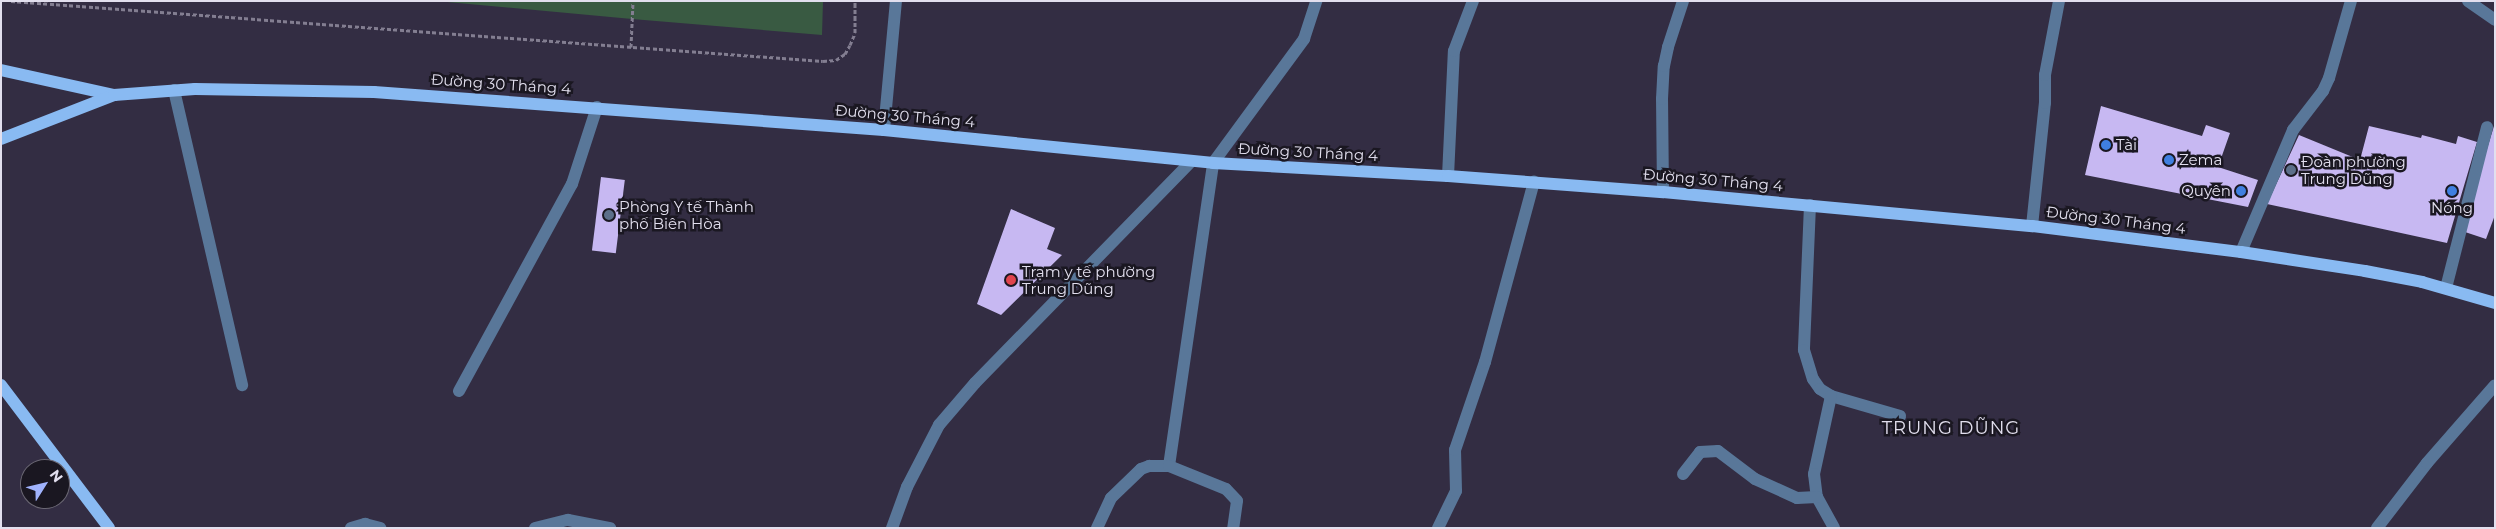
<!DOCTYPE html>
<html>
<head>
<meta charset="utf-8">
<style>
  body { margin:0 }
  #map { position:relative; width:2496px; height:529px; overflow:hidden; background:#332d43; font-family:Montserrat,sans-serif }
  div>[style] { position:absolute }
  [style*='--x'] { left:calc(var(--x)*1px); top:calc(var(--y)*1px); width:calc(var(--w)*1px); rotate:calc(var(--a)*1deg) }
  .green>* { inset:0; background:#395a42 }
  .building>* { inset:0; background:#c7b8f2; transform-origin:0 0 }
  .path>* { height:3px; margin-top:-1.5px; transform-origin:0; background:repeating-linear-gradient(90deg,#837e91 0 4px,transparent 0 6.5px) }
  .minor>* { height:12px; margin:-6px; padding:0 6px; transform-origin:6px; border-radius:6px; background:#597799 }
  .major>* { height:12px; margin:-6px; padding:0 6px; transform-origin:6px; border-radius:6px; background:#89baf2 }
  .dots>* { width:14px; height:14px; translate:-50% -50%; box-sizing:border-box; border:2px solid #1a1721; border-radius:50% }
  span { translate:-50% -50%; white-space:nowrap; text-align:center; line-height:1.15; -webkit-text-stroke:5px #1a1721; paint-order:stroke }
  .street-label { font-size:15px; color:#e2dfee }
  .poi-label { font-size:15px; color:#e2dfee }
  .left { translate:0 -50%; text-align:left }
  .right { translate:-100% -50%; text-align:right }
  .quarter-label { font-size:18px; color:#e2dfee; letter-spacing:1px }
  .frame { position:absolute; inset:0; border:2px solid #e2dfee; pointer-events:none }
  .north { position:absolute; left:20px; top:459px; width:50px; height:50px; box-sizing:border-box; background:#1a1721; border:1px solid #6a6773; border-radius:50%; rotate:54deg; font-size:14px; font-weight:700; line-height:20px; text-align:center; color:#e2dfee }
  .north::after { content:''; display:block; margin:auto; width:18px; height:22px; background:#a0b3fd; clip-path:polygon(50% 0,100% 100%,50% 72%,0 100%) }
</style>
</head>
<body>
<div id="map">
  <div class="green">
    <div style="clip-path:polygon(436px 1px,823px 1px,822px 35px,632px 19px)"></div>
  </div>
  <div class="building">
    <div style="clip-path:polygon(2101px 106px,2202px 136px,2206px 125px,2230px 133px,2218px 167px,2258px 180px,2248px 207px,2085px 175px)"></div>
    <div style="clip-path:polygon(2369px 126px,2421px 138px,2422px 135px,2456px 144px,2458px 136px,2477px 142px,2447px 243px,2267px 204px,2299px 135px,2360px 160px)"></div>
    <div style="clip-path:polygon(2494px 126px,2495px 215px,2486px 239px,2462px 231px)"></div>
    <div style="left:601px;top:177px;width:24px;height:74px;rotate:7deg"></div>
    <div style="clip-path:polygon(1011px 209px,1055px 228px,1047px 249px,1062px 255px,1001px 315px,977px 304px)"></div>
  </div>
  <div class="path">
    <div style="--x:11;--y:1;--w:814;--a:4.23"></div>
    <div style="--x:823;--y:61;--w:13;--a:-4"></div>
    <div style="--x:836;--y:60;--w:11;--a:-34"></div>
    <div style="--x:845;--y:54;--w:10;--a:-61"></div>
    <div style="--x:850;--y:45;--w:13;--a:-67"></div>
    <div style="--x:855;--y:33;--w:32;--a:-90"></div>
    <div style="--x:631;--y:47;--w:46;--a:-87.5"></div>
  </div>
  <div class="minor">
    <div style="--x:2468;--y:1;--w:33;--a:35"></div>
    <div style="--x:174;--y:90;--w:303;--a:77"></div>
    <div style="--x:884;--y:130;--w:130;--a:-84.7"></div>
    <div style="--x:1448;--y:176;--w:125;--a:-87.3"></div>
    <div style="--x:1454;--y:51;--w:53;--a:-69.2"></div>
    <div style="--x:1663;--y:192;--w:93;--a:-90.6"></div>
    <div style="--x:1662;--y:99;--w:33;--a:-87"></div>
    <div style="--x:1664;--y:66;--w:19;--a:-78"></div>
    <div style="--x:1668;--y:47;--w:48;--a:-71.9"></div>
    <div style="--x:1810;--y:205;--w:145;--a:92.4"></div>
    <div style="--x:1804;--y:350;--w:30;--a:73"></div>
    <div style="--x:1813;--y:379;--w:12;--a:55"></div>
    <div style="--x:1820;--y:389;--w:13;--a:32"></div>
    <div style="--x:1831;--y:396;--w:72;--a:16.2"></div>
    <div style="--x:2032;--y:226;--w:124;--a:-84"></div>
    <div style="--x:2045;--y:103;--w:28;--a:-90"></div>
    <div style="--x:2045;--y:75;--w:75;--a:-79.3"></div>
    <div style="--x:2241;--y:252;--w:133;--a:-66.9"></div>
    <div style="--x:2293;--y:130;--w:49;--a:-52.4"></div>
    <div style="--x:2323;--y:91;--w:14;--a:-65"></div>
    <div style="--x:2329;--y:78;--w:80;--a:-74.1"></div>
    <div style="--x:2446;--y:288;--w:166;--a:-75.7"></div>
    <div style="--x:459;--y:391;--w:236;--a:-61.4"></div>
    <div style="--x:572;--y:184;--w:81;--a:-72"></div>
    <div style="--x:1831;--y:396;--w:80;--a:102.3"></div>
    <div style="--x:1814;--y:474;--w:23;--a:83"></div>
    <div style="--x:1817;--y:497;--w:35;--a:61"></div>
    <div style="--x:1169;--y:466;--w:306;--a:-81.7"></div>
    <div style="--x:1213;--y:163;--w:154;--a:-53.7"></div>
    <div style="--x:1304;--y:39;--w:40;--a:-72"></div>
    <div style="--x:1683;--y:474;--w:28;--a:-52"></div>
    <div style="--x:1700;--y:452;--w:18;--a:-3"></div>
    <div style="--x:1718;--y:451;--w:46;--a:37.1"></div>
    <div style="--x:1755;--y:479;--w:46;--a:24.3"></div>
    <div style="--x:1797;--y:498;--w:20;--a:-3"></div>
    <div style="--x:351;--y:528;--w:15;--a:-16"></div>
    <div style="--x:365;--y:524;--w:16;--a:15"></div>
    <div style="--x:535;--y:528;--w:34;--a:-14"></div>
    <div style="--x:568;--y:520;--w:43;--a:10.8"></div>
    <div style="--x:892;--y:528;--w:44;--a:-69.9"></div>
    <div style="--x:907;--y:487;--w:70;--a:-62.7"></div>
    <div style="--x:939;--y:425;--w:55;--a:-49.4"></div>
    <div style="--x:975;--y:383;--w:310;--a:-45.7"></div>
    <div style="--x:1097;--y:528;--w:33;--a:-65"></div>
    <div style="--x:1111;--y:498;--w:42;--a:-44"></div>
    <div style="--x:1141;--y:469;--w:9;--a:-21"></div>
    <div style="--x:1149;--y:466;--w:20;--a:0"></div>
    <div style="--x:1169;--y:466;--w:61;--a:22"></div>
    <div style="--x:1226;--y:489;--w:16;--a:47"></div>
    <div style="--x:1237;--y:501;--w:27;--a:98"></div>
    <div style="--x:1438;--y:528;--w:41;--a:-64.1"></div>
    <div style="--x:1456;--y:491;--w:41;--a:-91.4"></div>
    <div style="--x:1455;--y:450;--w:93;--a:-71.2"></div>
    <div style="--x:1485;--y:362;--w:187;--a:-74.8"></div>
    <div style="--x:2377;--y:528;--w:82;--a:-52.4"></div>
    <div style="--x:2427;--y:463;--w:103;--a:-48.9"></div>
  </div>
  <div class="major">
    <div style="--x:1;--y:70;--w:116;--a:12.5"></div>
    <div style="--x:1;--y:139;--w:121;--a:-21.3"></div>
    <div style="--x:114;--y:95;--w:81;--a:-4.2"></div>
    <div style="--x:195;--y:89;--w:179;--a:1"></div>
    <div style="--x:374;--y:92;--w:511;--a:4.26"></div>
    <div style="--x:884;--y:130;--w:331;--a:5.7"></div>
    <div style="--x:1213;--y:163;--w:235;--a:3.2"></div>
    <div style="--x:1448;--y:176;--w:216;--a:4.3"></div>
    <div style="--x:1663;--y:192;--w:371;--a:5.3"></div>
    <div style="--x:2032;--y:226;--w:211;--a:7.1"></div>
    <div style="--x:2241;--y:252;--w:125;--a:8.7"></div>
    <div style="--x:2365;--y:271;--w:58;--a:10.9"></div>
    <div style="--x:2422;--y:282;--w:76;--a:16"></div>
    <div style="--x:1;--y:385;--w:179;--a:52.9"></div>
  </div>
  <div class="dots">
    <div style="left:2106px;top:145px;background:#3f7fe0"></div>
    <div style="left:2169px;top:160px;background:#3f7fe0"></div>
    <div style="left:2291px;top:170px;background:#5c6f8a"></div>
    <div style="left:2241px;top:191px;background:#3f7fe0"></div>
    <div style="left:2452px;top:191px;background:#3f7fe0"></div>
    <div style="left:609px;top:215px;background:#5c6f8a"></div>
    <div style="left:1011px;top:280px;background:#e0444e"></div>
  </div>
  <div class="street-label">
    <span style="left:501px;top:84px;rotate:4deg">Đường 30 Tháng 4</span>
    <span style="left:905px;top:116px;rotate:5deg">Đường 30 Tháng 4</span>
    <span style="left:1308px;top:152px;rotate:3deg">Đường 30 Tháng 4</span>
    <span style="left:1713px;top:180px;rotate:5deg">Đường 30 Tháng 4</span>
    <span style="left:2116px;top:220px;rotate:7deg">Đường 30 Tháng 4</span>
  </div>
  <div class="poi-label">
    <span class="left" style="left:2116px;top:145px">Tài</span>
    <span class="left" style="left:2179px;top:160px">Zema</span>
    <span class="left" style="left:2301px;top:170px">Đoàn phường<br>Trung Dũng</span>
    <span class="right" style="left:2231px;top:191px">Quyên</span>
    <span class="left" style="left:619px;top:215px">Phòng Y tế Thành<br>phố Biên Hòa</span>
    <span style="left:2452px;top:208px">Nóng</span>
    <span class="left" style="left:1022px;top:280px">Trạm y tế phường<br>Trung Dũng</span>
  </div>
  <div class="quarter-label">
    <span style="left:1951px;top:428px">TRUNG DŨNG</span>
  </div>
  <div class="frame"></div>
  <div class="north">N</div>
</div>
</body>
</html>
